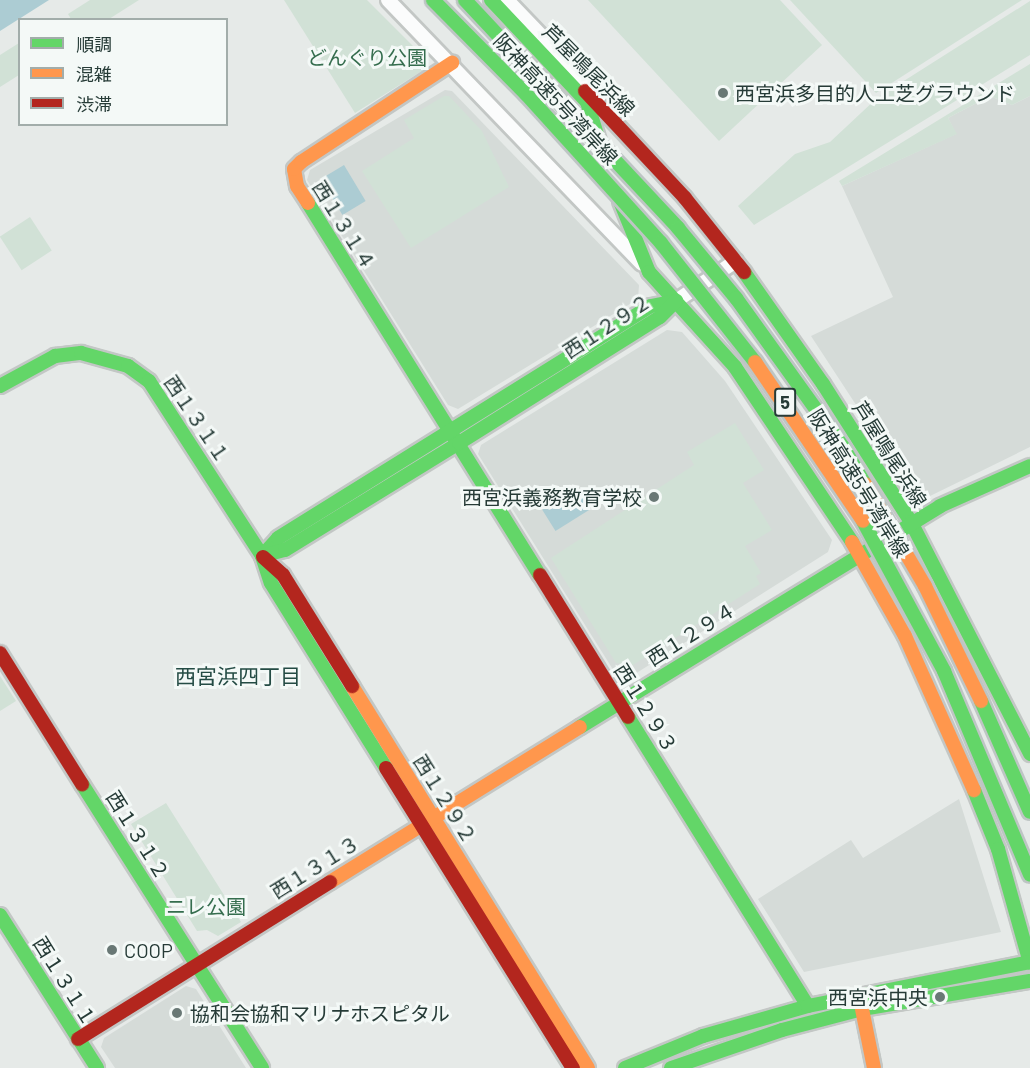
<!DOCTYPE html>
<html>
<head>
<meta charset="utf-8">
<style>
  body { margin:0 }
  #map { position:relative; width:1030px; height:1068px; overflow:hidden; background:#e6eae8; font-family:Barlow,"Noto Sans JP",sans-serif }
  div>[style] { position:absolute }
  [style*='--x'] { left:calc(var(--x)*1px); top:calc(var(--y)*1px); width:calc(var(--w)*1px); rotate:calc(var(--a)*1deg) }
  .built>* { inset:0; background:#d5dbd8 }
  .green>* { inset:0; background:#d1e1d6; transform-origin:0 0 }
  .water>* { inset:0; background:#acccd3; transform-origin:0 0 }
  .roads { filter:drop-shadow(2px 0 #c3c7c5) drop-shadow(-2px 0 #c3c7c5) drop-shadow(0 2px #c3c7c5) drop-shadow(0 -2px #c3c7c5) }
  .street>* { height:14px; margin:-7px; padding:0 7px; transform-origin:7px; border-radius:7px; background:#fbfcfc }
  .fast>* { height:14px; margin:-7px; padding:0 7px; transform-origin:7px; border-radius:7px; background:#63d668 }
  .slow>* { height:14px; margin:-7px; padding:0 7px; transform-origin:7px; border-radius:7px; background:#ff974d }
  .jam>* { height:14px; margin:-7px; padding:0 7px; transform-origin:7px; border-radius:7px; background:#b3261e }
  .bridges { filter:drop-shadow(2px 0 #bec5c4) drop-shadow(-2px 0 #bec5c4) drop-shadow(0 2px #bec5c4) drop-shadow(0 -2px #bec5c4) }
  .fast-bridge>* { height:14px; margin:-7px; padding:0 7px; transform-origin:7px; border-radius:7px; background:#63d668 }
  .slow-bridge>* { height:14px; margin:-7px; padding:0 7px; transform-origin:7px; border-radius:7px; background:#ff974d }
  .dots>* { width:16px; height:16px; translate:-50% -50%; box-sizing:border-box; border:3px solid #f4f9f7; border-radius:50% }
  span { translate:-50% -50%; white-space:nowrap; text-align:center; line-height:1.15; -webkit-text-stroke:6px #f4f9f7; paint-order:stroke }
  .shield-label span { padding:2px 4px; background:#f4f9f7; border:2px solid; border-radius:4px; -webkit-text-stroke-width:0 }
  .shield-label { font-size:18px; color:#263b37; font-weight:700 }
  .park-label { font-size:20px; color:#356d4e }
  .street-label { font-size:20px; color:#263b37 }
  .poi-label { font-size:20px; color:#263b37 }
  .left { translate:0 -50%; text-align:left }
  .right { translate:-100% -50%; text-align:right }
  .neighbourhood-label { font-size:21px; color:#244b44 }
  .legend { position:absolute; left:18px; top:18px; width:210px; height:108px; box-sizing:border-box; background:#f4f9f7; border:2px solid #a2adaa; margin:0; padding:8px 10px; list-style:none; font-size:18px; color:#263b37 }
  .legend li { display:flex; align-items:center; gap:12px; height:30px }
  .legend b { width:30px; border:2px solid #a2adaa }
</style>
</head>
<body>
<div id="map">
  <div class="built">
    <div style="clip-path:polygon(445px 90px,452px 91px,639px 285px,638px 299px,458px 409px,448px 405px,307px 180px,310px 170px)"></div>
    <div style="clip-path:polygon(990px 96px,1012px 105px,1030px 96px,1030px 447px,928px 497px,913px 492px,811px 336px,893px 297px,842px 186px,956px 134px,948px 118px)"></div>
    <div style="clip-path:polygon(667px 330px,682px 332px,725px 381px,832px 540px,828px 552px,627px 679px,617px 676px,478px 454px,481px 445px)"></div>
    <div style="clip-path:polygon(959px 799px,1001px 932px,804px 972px,758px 899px,851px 840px,863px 858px)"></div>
    <div style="clip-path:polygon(186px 986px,196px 989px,246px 1068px,115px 1068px,101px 1047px,104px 1038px)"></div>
  </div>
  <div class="green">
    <div style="clip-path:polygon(90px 0,139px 0,109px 19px,71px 19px,68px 14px)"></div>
    <div style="clip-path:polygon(284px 0,367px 0,425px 58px,425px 69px,355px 113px)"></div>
    <div style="clip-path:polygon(588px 0,780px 0,822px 45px,719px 141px)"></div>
    <div style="clip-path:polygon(790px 0,1022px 0,876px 93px)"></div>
    <div style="clip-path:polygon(1030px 1px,1030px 55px,754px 225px,738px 206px,795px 154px,830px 142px,877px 98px)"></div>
    <div style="clip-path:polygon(19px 43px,19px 75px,0 87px,0 55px)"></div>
    <div style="clip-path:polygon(1030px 64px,1030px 96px,1012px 105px,990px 96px,948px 118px,957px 134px,842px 186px,839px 181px)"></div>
    <div style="clip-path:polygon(444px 96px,449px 96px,482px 131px,509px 187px,411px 248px,362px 171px,414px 138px,404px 120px)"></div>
    <div style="left:30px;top:217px;width:40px;height:36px;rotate:57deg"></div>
    <div style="clip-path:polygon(735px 423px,764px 470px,743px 483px,772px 530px,745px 546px,761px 573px,756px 576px,760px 584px,633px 665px,616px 663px,551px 558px,694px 465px,687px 452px)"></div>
    <div style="clip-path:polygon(0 676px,16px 701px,0 711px)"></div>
    <div style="clip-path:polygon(166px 803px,241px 922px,218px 936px,207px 930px,197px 931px,131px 824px)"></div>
  </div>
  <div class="water">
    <div style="clip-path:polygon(0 0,49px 0,0 31px)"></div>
    <div style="left:344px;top:165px;width:42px;height:27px;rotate:59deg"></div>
    <div style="left:577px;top:488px;width:25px;height:41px;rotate:58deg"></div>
  </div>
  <div class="roads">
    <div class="street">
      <div style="--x:388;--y:0;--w:366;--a:46.1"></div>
      <div style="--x:507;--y:0;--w:133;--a:46.2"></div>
      <div style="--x:676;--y:301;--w:72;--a:-33.7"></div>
    </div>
    <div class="fast">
      <div style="--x:491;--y:0;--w:140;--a:46.7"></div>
      <div style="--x:587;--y:102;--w:41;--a:72.9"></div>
      <div style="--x:620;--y:201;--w:77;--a:67.8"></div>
      <div style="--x:649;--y:272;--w:128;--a:47.8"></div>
      <div style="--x:735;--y:367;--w:211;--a:56.2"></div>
      <div style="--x:308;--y:203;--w:438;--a:58.1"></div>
      <div style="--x:744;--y:272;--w:137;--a:54.8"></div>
      <div style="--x:823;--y:384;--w:164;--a:57.5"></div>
      <div style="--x:911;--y:522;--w:261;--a:62.8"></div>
      <div style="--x:0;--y:386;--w:63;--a:-28.6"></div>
      <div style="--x:55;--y:356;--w:26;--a:-7"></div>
      <div style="--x:81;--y:353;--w:49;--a:15.5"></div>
      <div style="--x:128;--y:366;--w:26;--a:36"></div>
      <div style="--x:149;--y:381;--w:208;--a:57.1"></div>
      <div style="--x:262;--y:556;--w:28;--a:72"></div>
      <div style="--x:271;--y:583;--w:218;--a:58.1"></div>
      <div style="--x:262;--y:556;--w:24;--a:-48"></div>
      <div style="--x:278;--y:538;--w:439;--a:-31.9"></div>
      <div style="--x:651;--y:306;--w:25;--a:-11"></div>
      <div style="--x:262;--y:556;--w:24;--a:-15"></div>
      <div style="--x:285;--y:550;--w:204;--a:-31.6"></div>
      <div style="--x:459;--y:443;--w:237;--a:-32.1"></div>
      <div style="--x:660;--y:317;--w:23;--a:-45"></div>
      <div style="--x:628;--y:717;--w:340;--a:58.1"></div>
      <div style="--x:580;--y:727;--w:422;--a:-31.5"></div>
      <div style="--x:940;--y:506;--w:98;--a:-24"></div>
      <div style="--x:82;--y:784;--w:336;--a:57.6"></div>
      <div style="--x:974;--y:790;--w:64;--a:67.9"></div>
      <div style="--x:998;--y:849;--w:118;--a:74.3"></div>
      <div style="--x:0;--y:915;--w:181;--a:57.6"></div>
      <div style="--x:625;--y:1068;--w:84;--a:-22.3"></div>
      <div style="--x:703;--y:1036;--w:109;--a:-15.9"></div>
      <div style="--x:808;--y:1006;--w:226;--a:-11.2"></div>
      <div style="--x:671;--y:1068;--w:117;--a:-18.9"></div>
      <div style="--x:782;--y:1030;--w:83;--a:-14.7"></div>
      <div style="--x:862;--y:1009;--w:170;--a:-9.5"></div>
    </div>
    <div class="slow">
      <div style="--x:308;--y:203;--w:20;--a:-123"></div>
      <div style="--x:297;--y:186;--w:17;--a:-100"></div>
      <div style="--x:294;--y:169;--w:10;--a:-45"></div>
      <div style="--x:301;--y:162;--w:181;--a:-33.3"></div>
      <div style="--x:852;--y:542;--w:108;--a:60.6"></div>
      <div style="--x:905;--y:636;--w:169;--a:65.9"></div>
      <div style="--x:352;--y:686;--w:449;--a:58.3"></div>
      <div style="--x:330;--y:882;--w:294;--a:-31.8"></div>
      <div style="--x:862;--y:1009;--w:60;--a:78.5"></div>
    </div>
    <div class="jam">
      <div style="--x:585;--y:91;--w:146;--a:46.9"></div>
      <div style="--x:685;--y:198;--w:95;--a:51.4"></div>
      <div style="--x:263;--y:557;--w:27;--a:42"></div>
      <div style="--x:283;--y:575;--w:131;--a:58.1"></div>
      <div style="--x:540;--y:575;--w:167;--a:58.2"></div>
      <div style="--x:0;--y:653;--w:155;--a:58"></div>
      <div style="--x:386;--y:768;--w:354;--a:58.1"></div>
      <div style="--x:78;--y:1039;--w:297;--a:-31.9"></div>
    </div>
  </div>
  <div class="bridges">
    <div class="fast-bridge">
      <div style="--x:433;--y:0;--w:132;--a:45.3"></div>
      <div style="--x:526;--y:94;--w:201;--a:47.8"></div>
      <div style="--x:661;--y:243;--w:152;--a:51.7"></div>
      <div style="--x:465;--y:0;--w:312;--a:46.9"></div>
      <div style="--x:678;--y:228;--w:91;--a:50.4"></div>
      <div style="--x:736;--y:298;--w:183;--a:54.3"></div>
      <div style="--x:843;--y:447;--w:43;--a:59.3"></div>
      <div style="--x:863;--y:521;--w:170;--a:61.6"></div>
      <div style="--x:944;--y:671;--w:221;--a:67.1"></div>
      <div style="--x:981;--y:701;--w:121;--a:66.2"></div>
    </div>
    <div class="slow-bridge">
      <div style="--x:755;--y:362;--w:192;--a:55.8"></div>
      <div style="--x:865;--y:484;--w:118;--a:59.5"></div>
      <div style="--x:925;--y:586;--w:128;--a:64"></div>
    </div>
  </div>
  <div class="dots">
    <div style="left:723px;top:93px;background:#697875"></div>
    <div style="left:654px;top:497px;background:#697875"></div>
    <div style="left:112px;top:950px;background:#697875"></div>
    <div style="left:940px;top:997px;background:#697875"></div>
    <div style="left:177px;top:1013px;background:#697875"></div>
  </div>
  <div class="shield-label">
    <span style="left:785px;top:402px">5</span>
  </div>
  <div class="park-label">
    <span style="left:367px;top:57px">どんぐり公園</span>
    <span style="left:206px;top:906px">ニレ公園</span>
  </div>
  <div class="street-label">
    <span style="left:589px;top:70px;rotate:45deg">芦屋鳴尾浜線</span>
    <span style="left:556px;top:99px;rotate:47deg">阪神高速5号湾岸線</span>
    <span style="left:344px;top:225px;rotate:58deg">西１３１４</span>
    <span style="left:607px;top:326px;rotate:-33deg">西１２９２</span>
    <span style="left:197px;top:419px;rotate:56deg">西１３１１</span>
    <span style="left:890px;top:454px;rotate:58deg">芦屋鳴尾浜線</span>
    <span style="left:859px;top:483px;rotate:58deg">阪神高速5号湾岸線</span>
    <span style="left:691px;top:634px;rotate:-32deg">西１２９４</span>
    <span style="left:646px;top:708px;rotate:58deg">西１２９３</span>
    <span style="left:445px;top:799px;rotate:58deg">西１２９２</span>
    <span style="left:138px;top:835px;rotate:58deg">西１３１２</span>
    <span style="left:315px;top:867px;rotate:-32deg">西１３１３</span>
    <span style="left:65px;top:981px;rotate:58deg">西１３１１</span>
  </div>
  <div class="poi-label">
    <span class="left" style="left:735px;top:93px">西宮浜多目的人工芝グラウンド</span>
    <span class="right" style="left:642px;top:497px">西宮浜義務教育学校</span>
    <span class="left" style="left:124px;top:950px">COOP</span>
    <span class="right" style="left:928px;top:997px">西宮浜中央</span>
    <span class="left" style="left:190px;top:1013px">協和会協和マリナホスピタル</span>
  </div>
  <div class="neighbourhood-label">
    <span style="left:238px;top:676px">西宮浜四丁目</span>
  </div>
  <ul class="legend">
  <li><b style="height:8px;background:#63d668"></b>順調</li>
  <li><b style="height:8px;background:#ff974d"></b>混雑</li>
  <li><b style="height:8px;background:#b3261e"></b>渋滞</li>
  </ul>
</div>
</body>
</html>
